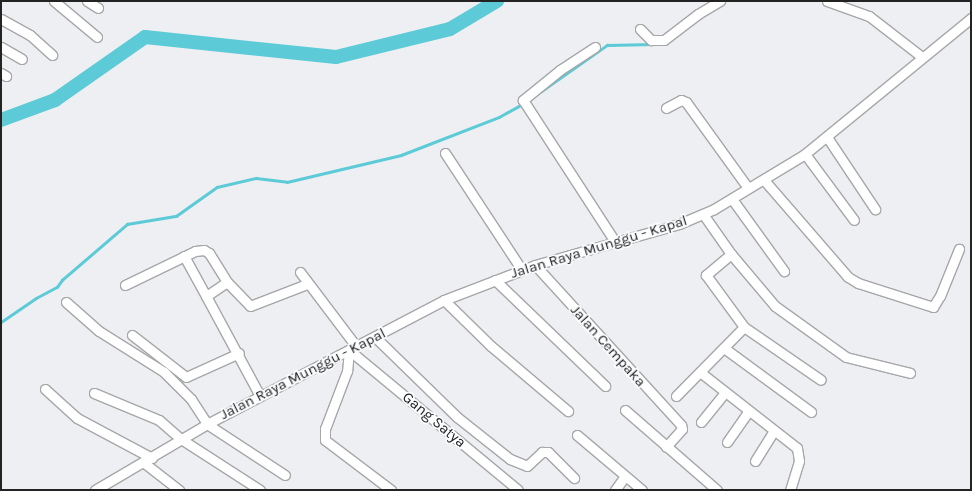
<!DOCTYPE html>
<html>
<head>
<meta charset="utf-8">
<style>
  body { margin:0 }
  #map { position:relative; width:972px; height:491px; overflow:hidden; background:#eeeff2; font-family:Karla,sans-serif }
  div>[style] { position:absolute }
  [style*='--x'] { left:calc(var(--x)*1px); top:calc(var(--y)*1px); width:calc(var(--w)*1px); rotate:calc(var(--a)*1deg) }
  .stream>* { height:2.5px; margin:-1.25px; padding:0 1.25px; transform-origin:1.25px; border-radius:1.25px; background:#5dcbd7 }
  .river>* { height:14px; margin:-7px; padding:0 7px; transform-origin:7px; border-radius:7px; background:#5dcbd7 }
  .roads { filter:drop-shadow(1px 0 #a6a7a9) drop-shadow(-1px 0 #a6a7a9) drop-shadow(0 1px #a6a7a9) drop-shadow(0 -1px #a6a7a9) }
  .minor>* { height:9px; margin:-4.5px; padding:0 4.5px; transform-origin:4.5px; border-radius:4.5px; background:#fff }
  span { translate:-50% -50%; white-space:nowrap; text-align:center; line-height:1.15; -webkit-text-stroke:3.5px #fcfdff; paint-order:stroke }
  .street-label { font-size:15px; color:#232324 }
  .frame { position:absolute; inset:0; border:2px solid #232324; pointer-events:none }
</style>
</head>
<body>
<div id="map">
  <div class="stream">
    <div style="--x:540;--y:92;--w:82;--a:-35"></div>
    <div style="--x:607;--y:45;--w:47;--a:-1.2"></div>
    <div style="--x:1;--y:322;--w:42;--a:-34.4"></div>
    <div style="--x:36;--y:298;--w:24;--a:-28"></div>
    <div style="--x:57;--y:287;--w:9;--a:-54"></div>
    <div style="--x:62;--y:280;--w:86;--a:-40.7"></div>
    <div style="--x:127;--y:224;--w:50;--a:-9.3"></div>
    <div style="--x:176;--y:216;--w:50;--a:-35.3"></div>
    <div style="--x:217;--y:187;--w:40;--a:-13"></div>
    <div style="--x:256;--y:178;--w:31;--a:7"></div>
    <div style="--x:287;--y:182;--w:117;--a:-13.3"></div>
    <div style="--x:401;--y:155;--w:105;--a:-21.2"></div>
    <div style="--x:499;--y:117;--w:26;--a:-29"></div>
  </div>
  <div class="river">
    <div style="--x:1;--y:120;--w:58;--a:-20.3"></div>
    <div style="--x:55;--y:100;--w:110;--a:-35"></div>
    <div style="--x:145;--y:37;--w:192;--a:6"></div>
    <div style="--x:336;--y:57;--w:117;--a:-13.8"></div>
    <div style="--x:450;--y:29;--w:55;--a:-30.8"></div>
  </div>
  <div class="roads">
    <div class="minor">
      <div style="--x:54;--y:1;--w:56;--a:39.9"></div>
      <div style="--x:87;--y:1;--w:13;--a:32"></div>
      <div style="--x:827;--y:1;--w:45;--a:19.7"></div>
      <div style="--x:869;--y:16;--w:67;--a:37.7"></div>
      <div style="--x:1;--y:19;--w:33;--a:29"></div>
      <div style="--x:30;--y:35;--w:30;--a:42"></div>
      <div style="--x:640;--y:29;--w:16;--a:45"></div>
      <div style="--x:651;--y:40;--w:13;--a:0"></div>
      <div style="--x:664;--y:40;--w:43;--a:-37.4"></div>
      <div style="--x:698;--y:14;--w:26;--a:-31"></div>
      <div style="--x:1;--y:47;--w:24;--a:30"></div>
      <div style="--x:595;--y:47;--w:42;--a:146.7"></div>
      <div style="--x:560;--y:70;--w:48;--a:141"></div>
      <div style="--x:523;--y:100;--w:167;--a:57"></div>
      <div style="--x:1;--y:73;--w:6;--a:31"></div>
      <div style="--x:666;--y:108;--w:17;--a:-28"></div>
      <div style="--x:681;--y:100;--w:5;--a:22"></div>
      <div style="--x:686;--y:102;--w:106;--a:54.2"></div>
      <div style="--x:827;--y:137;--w:87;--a:56.3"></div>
      <div style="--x:445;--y:153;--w:140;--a:56.7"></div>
      <div style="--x:805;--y:154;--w:82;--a:53.4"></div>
      <div style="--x:764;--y:180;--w:128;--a:49.1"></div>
      <div style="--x:848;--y:277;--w:12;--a:31"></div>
      <div style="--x:858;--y:283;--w:79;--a:17.7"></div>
      <div style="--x:933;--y:307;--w:13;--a:-58"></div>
      <div style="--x:940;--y:296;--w:51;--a:-68"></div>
      <div style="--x:732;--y:199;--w:89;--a:54.2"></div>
      <div style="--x:703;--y:214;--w:49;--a:55"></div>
      <div style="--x:731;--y:254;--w:68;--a:49.8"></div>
      <div style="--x:775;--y:306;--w:87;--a:35.7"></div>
      <div style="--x:846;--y:357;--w:66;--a:14"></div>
      <div style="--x:731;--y:254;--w:33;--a:140"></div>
      <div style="--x:706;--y:275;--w:64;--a:53.8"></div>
      <div style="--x:744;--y:327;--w:93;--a:34.5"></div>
      <div style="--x:184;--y:256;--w:46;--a:61.2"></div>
      <div style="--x:535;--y:265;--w:217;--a:47.6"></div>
      <div style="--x:681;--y:425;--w:4;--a:76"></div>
      <div style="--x:682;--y:429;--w:24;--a:132"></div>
      <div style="--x:300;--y:272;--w:93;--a:52.9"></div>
      <div style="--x:495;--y:280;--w:153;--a:43.9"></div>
      <div style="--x:227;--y:282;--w:33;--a:46"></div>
      <div style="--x:250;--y:306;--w:61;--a:-21.1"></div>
      <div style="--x:125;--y:285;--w:78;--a:-25.9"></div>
      <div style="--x:195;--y:251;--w:9;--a:-6"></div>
      <div style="--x:204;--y:250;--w:6;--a:31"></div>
      <div style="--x:209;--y:253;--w:34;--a:58"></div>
      <div style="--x:227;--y:282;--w:25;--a:146"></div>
      <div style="--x:206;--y:296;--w:114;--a:61.6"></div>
      <div style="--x:444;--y:300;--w:66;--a:44.4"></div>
      <div style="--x:491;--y:346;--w:101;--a:40.2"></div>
      <div style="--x:66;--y:302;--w:44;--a:41.3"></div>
      <div style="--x:99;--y:331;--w:77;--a:32.2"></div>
      <div style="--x:164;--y:372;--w:38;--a:45"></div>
      <div style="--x:191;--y:399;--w:30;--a:57"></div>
      <div style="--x:207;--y:424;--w:93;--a:33.2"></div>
      <div style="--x:132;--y:335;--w:68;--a:37.9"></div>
      <div style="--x:186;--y:377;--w:58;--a:-24.4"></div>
      <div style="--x:375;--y:337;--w:115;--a:44.3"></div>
      <div style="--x:457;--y:417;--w:68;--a:38.4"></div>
      <div style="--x:510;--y:459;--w:18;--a:22"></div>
      <div style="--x:527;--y:466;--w:21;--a:-43"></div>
      <div style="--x:542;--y:452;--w:6;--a:0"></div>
      <div style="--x:548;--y:452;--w:37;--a:45"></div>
      <div style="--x:724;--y:348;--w:108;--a:36.3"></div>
      <div style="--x:349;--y:350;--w:219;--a:39.6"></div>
      <div style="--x:349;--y:350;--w:21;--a:95"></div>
      <div style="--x:347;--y:371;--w:62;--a:110.8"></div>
      <div style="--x:325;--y:429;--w:11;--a:90"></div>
      <div style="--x:325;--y:440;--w:83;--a:37.1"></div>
      <div style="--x:700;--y:372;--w:123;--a:38.1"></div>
      <div style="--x:797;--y:448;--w:13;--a:81"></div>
      <div style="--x:799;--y:461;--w:30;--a:107"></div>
      <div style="--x:45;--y:389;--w:43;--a:42.2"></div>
      <div style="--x:77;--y:418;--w:85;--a:28.1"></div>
      <div style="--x:94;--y:393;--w:70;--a:22.6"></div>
      <div style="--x:159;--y:420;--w:29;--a:41"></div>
      <div style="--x:181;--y:439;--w:94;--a:32.8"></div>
      <div style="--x:676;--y:396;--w:97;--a:-45.4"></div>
      <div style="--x:625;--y:410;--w:122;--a:41"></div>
      <div style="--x:701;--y:422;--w:38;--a:-51"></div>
      <div style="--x:577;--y:435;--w:85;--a:40.2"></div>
      <div style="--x:727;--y:442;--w:38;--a:-55"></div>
      <div style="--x:755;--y:461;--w:36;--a:-58"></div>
      <div style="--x:143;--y:462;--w:46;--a:37.9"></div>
      <div style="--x:95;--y:490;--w:130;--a:-30.5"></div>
      <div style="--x:207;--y:424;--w:267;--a:-27.6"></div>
      <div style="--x:444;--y:300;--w:97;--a:-21"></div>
      <div style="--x:535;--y:265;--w:150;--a:-15.9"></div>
      <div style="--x:679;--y:224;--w:38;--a:-23"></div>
      <div style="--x:714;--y:209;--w:106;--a:-31.1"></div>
      <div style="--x:805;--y:154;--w:215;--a:-39.3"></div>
      <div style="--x:615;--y:490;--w:17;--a:-54"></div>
    </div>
  </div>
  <div class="street-label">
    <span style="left:599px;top:247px;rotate:-17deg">Jalan Raya Munggu - Kapal</span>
    <span style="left:608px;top:346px;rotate:48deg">Jalan Cempaka</span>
    <span style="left:303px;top:374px;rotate:-27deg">Jalan Raya Munggu - Kapal</span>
    <span style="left:434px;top:420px;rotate:40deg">Gang Satya</span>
  </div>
  <div class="frame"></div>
</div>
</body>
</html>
